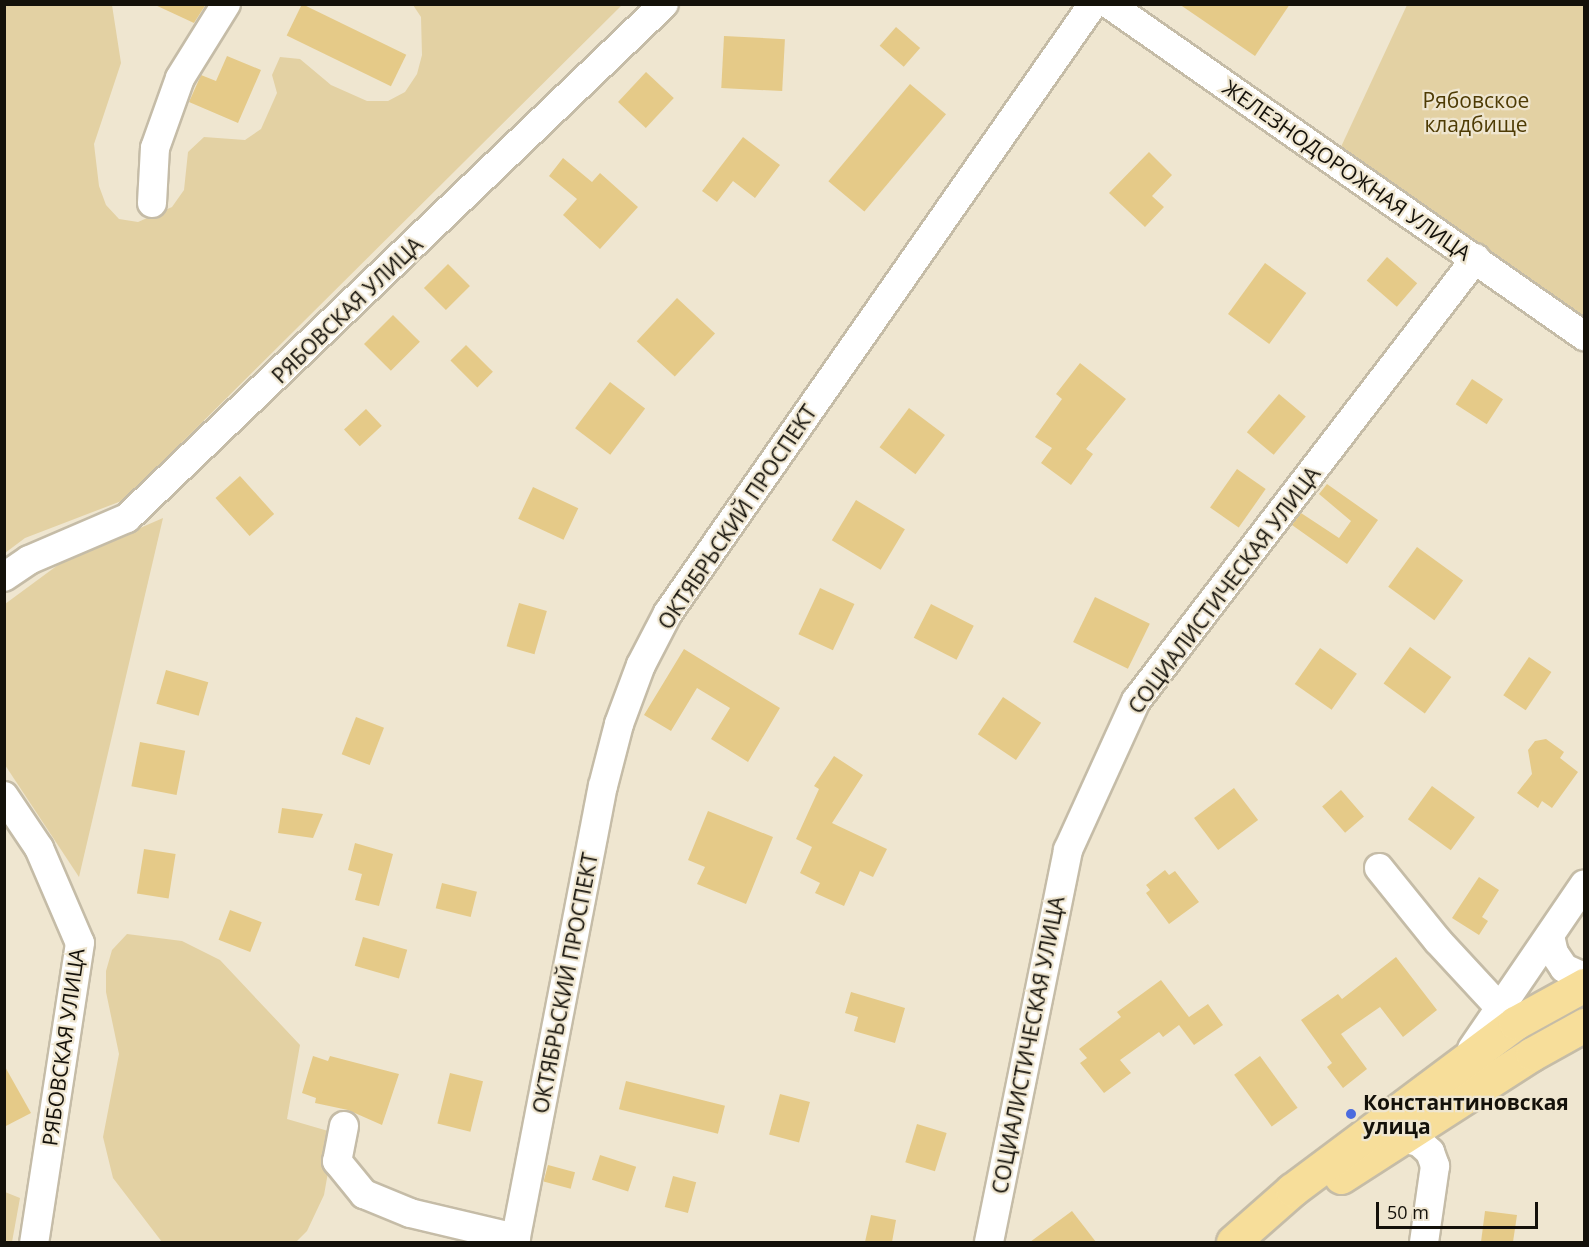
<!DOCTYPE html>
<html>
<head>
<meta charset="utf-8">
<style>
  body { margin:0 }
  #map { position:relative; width:1589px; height:1247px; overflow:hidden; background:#efe6d0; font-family:"Open Sans",sans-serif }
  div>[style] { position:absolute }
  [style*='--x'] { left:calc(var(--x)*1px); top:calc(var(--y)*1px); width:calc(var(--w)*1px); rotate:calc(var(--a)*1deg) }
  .green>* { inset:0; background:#e3d1a3 }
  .building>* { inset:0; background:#e5ca88; transform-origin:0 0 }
  .roads { filter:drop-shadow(2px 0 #c5bca7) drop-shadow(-2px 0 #c5bca7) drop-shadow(0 2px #c5bca7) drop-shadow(0 -2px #c5bca7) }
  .minor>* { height:28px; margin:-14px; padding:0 14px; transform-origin:14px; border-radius:14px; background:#fff }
  .major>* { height:33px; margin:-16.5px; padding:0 16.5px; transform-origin:16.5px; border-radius:16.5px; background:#f7de9a }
  .dots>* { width:16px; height:16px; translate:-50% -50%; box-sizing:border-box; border:3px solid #efe6d0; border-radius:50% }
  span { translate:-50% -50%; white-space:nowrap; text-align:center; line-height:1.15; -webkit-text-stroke:4.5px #efe6d0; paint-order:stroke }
  .park-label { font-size:21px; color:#4e3b04 }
  .street-label { font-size:21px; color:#14110a }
  .poi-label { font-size:21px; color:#14110a; font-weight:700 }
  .left { translate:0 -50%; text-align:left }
  .frame { position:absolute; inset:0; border:6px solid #14110a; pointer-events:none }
  .scale { position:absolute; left:1376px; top:1202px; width:162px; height:27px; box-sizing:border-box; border:3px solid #14110a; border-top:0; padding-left:8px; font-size:18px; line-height:21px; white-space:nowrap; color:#14110a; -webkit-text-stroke:4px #efe6d0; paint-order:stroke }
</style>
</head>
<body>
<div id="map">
  <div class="green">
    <div style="clip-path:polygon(5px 5px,112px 5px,121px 63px,94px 144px,99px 186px,106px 205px,119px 219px,138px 222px,172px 207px,184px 190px,188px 152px,204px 137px,245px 140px,261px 129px,277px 93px,272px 75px,280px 57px,300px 59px,331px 85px,367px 101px,388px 101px,405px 92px,417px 74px,422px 55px,421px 17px,413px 5px,622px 5px,124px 500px,25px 538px,5px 553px)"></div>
    <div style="clip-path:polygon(1407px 5px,1584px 5px,1584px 319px,1340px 149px)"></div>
    <div style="clip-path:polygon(163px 518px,79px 877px,5px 765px,5px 604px,62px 562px)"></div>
    <div style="clip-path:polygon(127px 934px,182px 941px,220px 960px,300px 1045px,287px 1119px,335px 1133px,324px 1195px,307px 1231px,296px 1242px,162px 1242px,113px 1178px,103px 1137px,119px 1054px,106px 992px,106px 971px,112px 950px)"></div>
    <div style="clip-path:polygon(5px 1192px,20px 1198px,12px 1242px,5px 1242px)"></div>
  </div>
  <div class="building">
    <div style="clip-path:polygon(153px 4px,206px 4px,194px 23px)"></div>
    <div style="left:302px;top:4px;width:116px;height:35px;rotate:26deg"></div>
    <div style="clip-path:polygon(1179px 4px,1290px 4px,1255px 56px)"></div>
    <div style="left:896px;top:27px;width:32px;height:25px;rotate:41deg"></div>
    <div style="left:724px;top:36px;width:61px;height:52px;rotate:3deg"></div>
    <div style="clip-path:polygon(227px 56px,261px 70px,238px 123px,189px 102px,201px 75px,216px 81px)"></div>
    <div style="left:646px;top:72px;width:38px;height:41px;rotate:43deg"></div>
    <div style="left:910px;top:84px;width:47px;height:127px;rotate:40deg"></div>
    <div style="clip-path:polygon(743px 137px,780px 165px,755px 198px,733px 181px,717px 202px,702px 191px)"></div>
    <div style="clip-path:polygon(1149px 152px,1172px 175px,1152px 196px,1164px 207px,1145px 227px,1109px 193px)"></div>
    <div style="clip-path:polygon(563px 158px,592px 182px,600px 173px,638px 207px,600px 249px,563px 215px,577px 199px,549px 176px)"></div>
    <div style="left:1387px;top:257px;width:40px;height:31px;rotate:41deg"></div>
    <div style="left:1265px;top:263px;width:51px;height:63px;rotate:36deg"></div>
    <div style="left:448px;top:264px;width:31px;height:34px;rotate:45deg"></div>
    <div style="left:677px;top:298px;width:52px;height:59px;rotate:43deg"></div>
    <div style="left:393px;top:315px;width:38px;height:41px;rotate:45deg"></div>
    <div style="left:466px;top:345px;width:38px;height:22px;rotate:45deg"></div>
    <div style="clip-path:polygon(1080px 363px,1126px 399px,1086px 449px,1093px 454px,1071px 485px,1041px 463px,1052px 448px,1035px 437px,1062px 399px,1056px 394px)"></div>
    <div style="left:1472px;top:379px;width:37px;height:30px;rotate:33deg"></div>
    <div style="left:610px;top:382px;width:44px;height:58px;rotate:37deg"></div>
    <div style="left:1279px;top:394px;width:35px;height:50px;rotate:40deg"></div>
    <div style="left:909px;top:408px;width:45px;height:49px;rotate:37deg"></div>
    <div style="left:366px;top:409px;width:23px;height:30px;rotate:47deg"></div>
    <div style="left:1237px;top:469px;width:35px;height:47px;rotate:35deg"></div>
    <div style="left:240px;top:476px;width:51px;height:33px;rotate:48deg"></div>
    <div style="clip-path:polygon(1327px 484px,1378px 520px,1347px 564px,1292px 525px,1301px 513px,1339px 538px,1351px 521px,1319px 494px)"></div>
    <div style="left:533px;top:487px;width:50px;height:35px;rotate:25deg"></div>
    <div style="left:856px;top:500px;width:57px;height:47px;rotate:31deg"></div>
    <div style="left:1417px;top:547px;width:57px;height:49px;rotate:36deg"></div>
    <div style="left:820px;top:588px;width:38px;height:51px;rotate:25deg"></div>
    <div style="left:1095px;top:597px;width:61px;height:50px;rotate:26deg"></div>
    <div style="left:519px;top:603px;width:29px;height:45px;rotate:16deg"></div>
    <div style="left:931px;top:604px;width:48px;height:38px;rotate:27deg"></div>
    <div style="left:1410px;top:647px;width:51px;height:45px;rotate:36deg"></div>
    <div style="left:1320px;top:648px;width:45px;height:44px;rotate:35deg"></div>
    <div style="clip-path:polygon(684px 649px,780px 708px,748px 762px,711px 739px,730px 708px,697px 688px,671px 731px,644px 715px)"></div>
    <div style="left:1529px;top:657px;width:27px;height:46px;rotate:34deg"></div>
    <div style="left:166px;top:670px;width:44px;height:35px;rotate:16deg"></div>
    <div style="left:1003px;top:697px;width:46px;height:45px;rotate:34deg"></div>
    <div style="left:356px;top:717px;width:30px;height:40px;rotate:21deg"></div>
    <div style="clip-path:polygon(1546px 739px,1564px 752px,1560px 758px,1578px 772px,1552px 808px,1542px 801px,1538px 808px,1517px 793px,1532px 774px,1528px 750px,1535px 741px)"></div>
    <div style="left:140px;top:742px;width:46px;height:45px;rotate:11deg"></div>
    <div style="clip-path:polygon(834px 756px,863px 775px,832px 823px,887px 849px,873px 877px,860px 871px,844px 906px,815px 893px,820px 883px,800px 873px,812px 847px,796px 839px,819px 789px,814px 786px)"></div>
    <div style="left:1432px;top:786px;width:53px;height:41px;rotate:36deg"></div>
    <div style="left:1234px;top:788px;width:40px;height:50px;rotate:53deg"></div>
    <div style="left:1341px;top:790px;width:35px;height:25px;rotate:49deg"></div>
    <div style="clip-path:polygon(282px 808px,323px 814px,313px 838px,278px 833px)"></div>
    <div style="clip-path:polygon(708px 811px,773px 837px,746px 904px,697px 884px,705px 867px,688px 860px)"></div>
    <div style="clip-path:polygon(355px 843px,393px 854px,379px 906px,355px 900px,362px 874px,348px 870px)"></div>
    <div style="left:144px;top:849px;width:32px;height:45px;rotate:9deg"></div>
    <div style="clip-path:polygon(1165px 870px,1169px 875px,1175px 871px,1199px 902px,1169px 924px,1146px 893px,1150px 890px,1146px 885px)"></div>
    <div style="clip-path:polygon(1479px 877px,1499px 890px,1482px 917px,1488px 921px,1479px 935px,1452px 918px)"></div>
    <div style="left:442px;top:883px;width:36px;height:26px;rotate:14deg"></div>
    <div style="left:230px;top:910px;width:34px;height:32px;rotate:21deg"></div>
    <div style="left:363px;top:937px;width:46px;height:30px;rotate:16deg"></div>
    <div style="clip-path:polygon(1396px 957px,1437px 1010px,1403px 1037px,1380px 1007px,1341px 1034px,1367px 1069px,1343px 1088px,1327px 1067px,1332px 1063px,1301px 1020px,1338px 994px,1342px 999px)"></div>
    <div style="clip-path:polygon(1161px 980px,1189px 1017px,1208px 1004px,1223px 1025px,1194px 1045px,1179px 1025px,1163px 1037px,1159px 1032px,1120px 1060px,1131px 1073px,1104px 1093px,1080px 1063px,1087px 1058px,1079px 1049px,1121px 1017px,1117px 1012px)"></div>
    <div style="clip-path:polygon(851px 992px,905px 1008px,895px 1043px,854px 1031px,858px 1017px,845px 1013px)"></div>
    <div style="clip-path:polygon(313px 1056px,328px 1061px,330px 1056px,399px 1074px,382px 1125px,348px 1110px,315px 1103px,316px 1098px,302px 1093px)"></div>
    <div style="left:1260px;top:1056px;width:64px;height:32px;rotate:54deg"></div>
    <div style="clip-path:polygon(4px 1065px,31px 1113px,4px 1127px)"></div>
    <div style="left:450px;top:1073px;width:34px;height:52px;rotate:14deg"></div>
    <div style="left:626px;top:1081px;width:102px;height:29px;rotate:14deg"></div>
    <div style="left:780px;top:1094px;width:31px;height:42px;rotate:15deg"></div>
    <div style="left:917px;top:1124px;width:31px;height:40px;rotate:17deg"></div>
    <div style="left:600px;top:1155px;width:38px;height:26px;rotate:18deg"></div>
    <div style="left:548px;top:1165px;width:28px;height:17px;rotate:15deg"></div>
    <div style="left:673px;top:1176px;width:24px;height:32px;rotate:15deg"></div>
    <div style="clip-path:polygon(1072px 1211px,1096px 1242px,1030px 1242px)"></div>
    <div style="clip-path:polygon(1485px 1211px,1517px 1215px,1513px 1242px,1481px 1242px)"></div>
    <div style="clip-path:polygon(871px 1215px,896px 1220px,892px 1242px,865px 1242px)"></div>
  </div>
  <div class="roads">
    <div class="minor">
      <div style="--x:1109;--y:4;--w:580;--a:34.95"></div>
      <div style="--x:152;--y:203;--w:55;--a:-86.9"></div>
      <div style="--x:155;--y:148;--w:74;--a:-70.3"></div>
      <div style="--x:180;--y:78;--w:87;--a:-58.1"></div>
      <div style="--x:4;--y:577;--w:30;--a:-34"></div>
      <div style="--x:29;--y:560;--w:107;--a:-23.2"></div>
      <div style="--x:127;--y:518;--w:743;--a:-43.75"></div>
      <div style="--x:4;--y:796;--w:63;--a:56.1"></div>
      <div style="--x:39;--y:848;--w:103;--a:66.7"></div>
      <div style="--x:80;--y:943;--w:303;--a:98.7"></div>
      <div style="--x:1379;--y:868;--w:94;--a:51.1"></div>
      <div style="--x:1438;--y:941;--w:93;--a:47.2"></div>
      <div style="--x:1550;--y:936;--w:17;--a:77"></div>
      <div style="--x:1554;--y:953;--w:18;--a:56"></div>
      <div style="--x:1564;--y:968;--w:22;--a:24"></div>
      <div style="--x:1472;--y:1049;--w:199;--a:-55.7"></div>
      <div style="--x:344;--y:1126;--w:36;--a:101"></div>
      <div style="--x:337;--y:1161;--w:43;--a:50.7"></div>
      <div style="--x:364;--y:1194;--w:50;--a:22.4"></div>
      <div style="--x:410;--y:1213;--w:109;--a:13.3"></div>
      <div style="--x:1391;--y:1143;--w:15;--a:-16"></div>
      <div style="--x:1405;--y:1139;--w:14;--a:12"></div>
      <div style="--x:1419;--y:1142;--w:15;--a:42"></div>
      <div style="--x:1430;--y:1152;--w:15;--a:70"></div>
      <div style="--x:1435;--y:1166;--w:77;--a:98.2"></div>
      <div style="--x:515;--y:1242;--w:464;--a:-79.1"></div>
      <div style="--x:603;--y:786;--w:64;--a:-75.5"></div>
      <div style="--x:619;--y:724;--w:63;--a:-69.6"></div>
      <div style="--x:641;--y:665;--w:59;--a:-62.6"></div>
      <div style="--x:668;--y:613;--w:743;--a:-55.09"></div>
      <div style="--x:989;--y:1242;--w:400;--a:-78.6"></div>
      <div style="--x:1068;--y:850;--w:164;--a:-65.5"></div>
      <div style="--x:1136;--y:701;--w:558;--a:-52.49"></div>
    </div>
    <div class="major">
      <div style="--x:1341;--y:1177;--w:227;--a:-32.8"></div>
      <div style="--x:1532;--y:1054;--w:60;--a:-29.1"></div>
      <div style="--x:1233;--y:1242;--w:79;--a:-41.4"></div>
      <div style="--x:1292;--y:1190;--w:279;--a:-36.8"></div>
      <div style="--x:1515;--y:1023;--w:79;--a:-28.8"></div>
    </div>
  </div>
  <div class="dots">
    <div style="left:1351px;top:1114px;background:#4b6bdf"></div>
  </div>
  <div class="park-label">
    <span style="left:1476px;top:112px">Рябовское<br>кладбище</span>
  </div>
  <div class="street-label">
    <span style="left:1347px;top:170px;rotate:35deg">ЖЕЛЕЗНОДОРОЖНАЯ УЛИЦА</span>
    <span style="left:347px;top:310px;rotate:-44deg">РЯБОВСКАЯ УЛИЦА</span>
    <span style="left:737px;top:517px;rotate:-56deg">ОКТЯБРЬСКИЙ ПРОСПЕКТ</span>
    <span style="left:1224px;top:590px;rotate:-53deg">СОЦИАЛИСТИЧЕСКАЯ УЛИЦА</span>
    <span style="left:565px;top:983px;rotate:-79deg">ОКТЯБРЬСКИЙ ПРОСПЕКТ</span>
    <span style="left:1028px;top:1045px;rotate:-79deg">СОЦИАЛИСТИЧЕСКАЯ УЛИЦА</span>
    <span style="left:63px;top:1047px;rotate:-82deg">РЯБОВСКАЯ УЛИЦА</span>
  </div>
  <div class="poi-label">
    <span class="left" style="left:1363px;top:1114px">Константиновская<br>улица</span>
  </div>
  <div class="frame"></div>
  <div class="scale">50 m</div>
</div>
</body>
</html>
